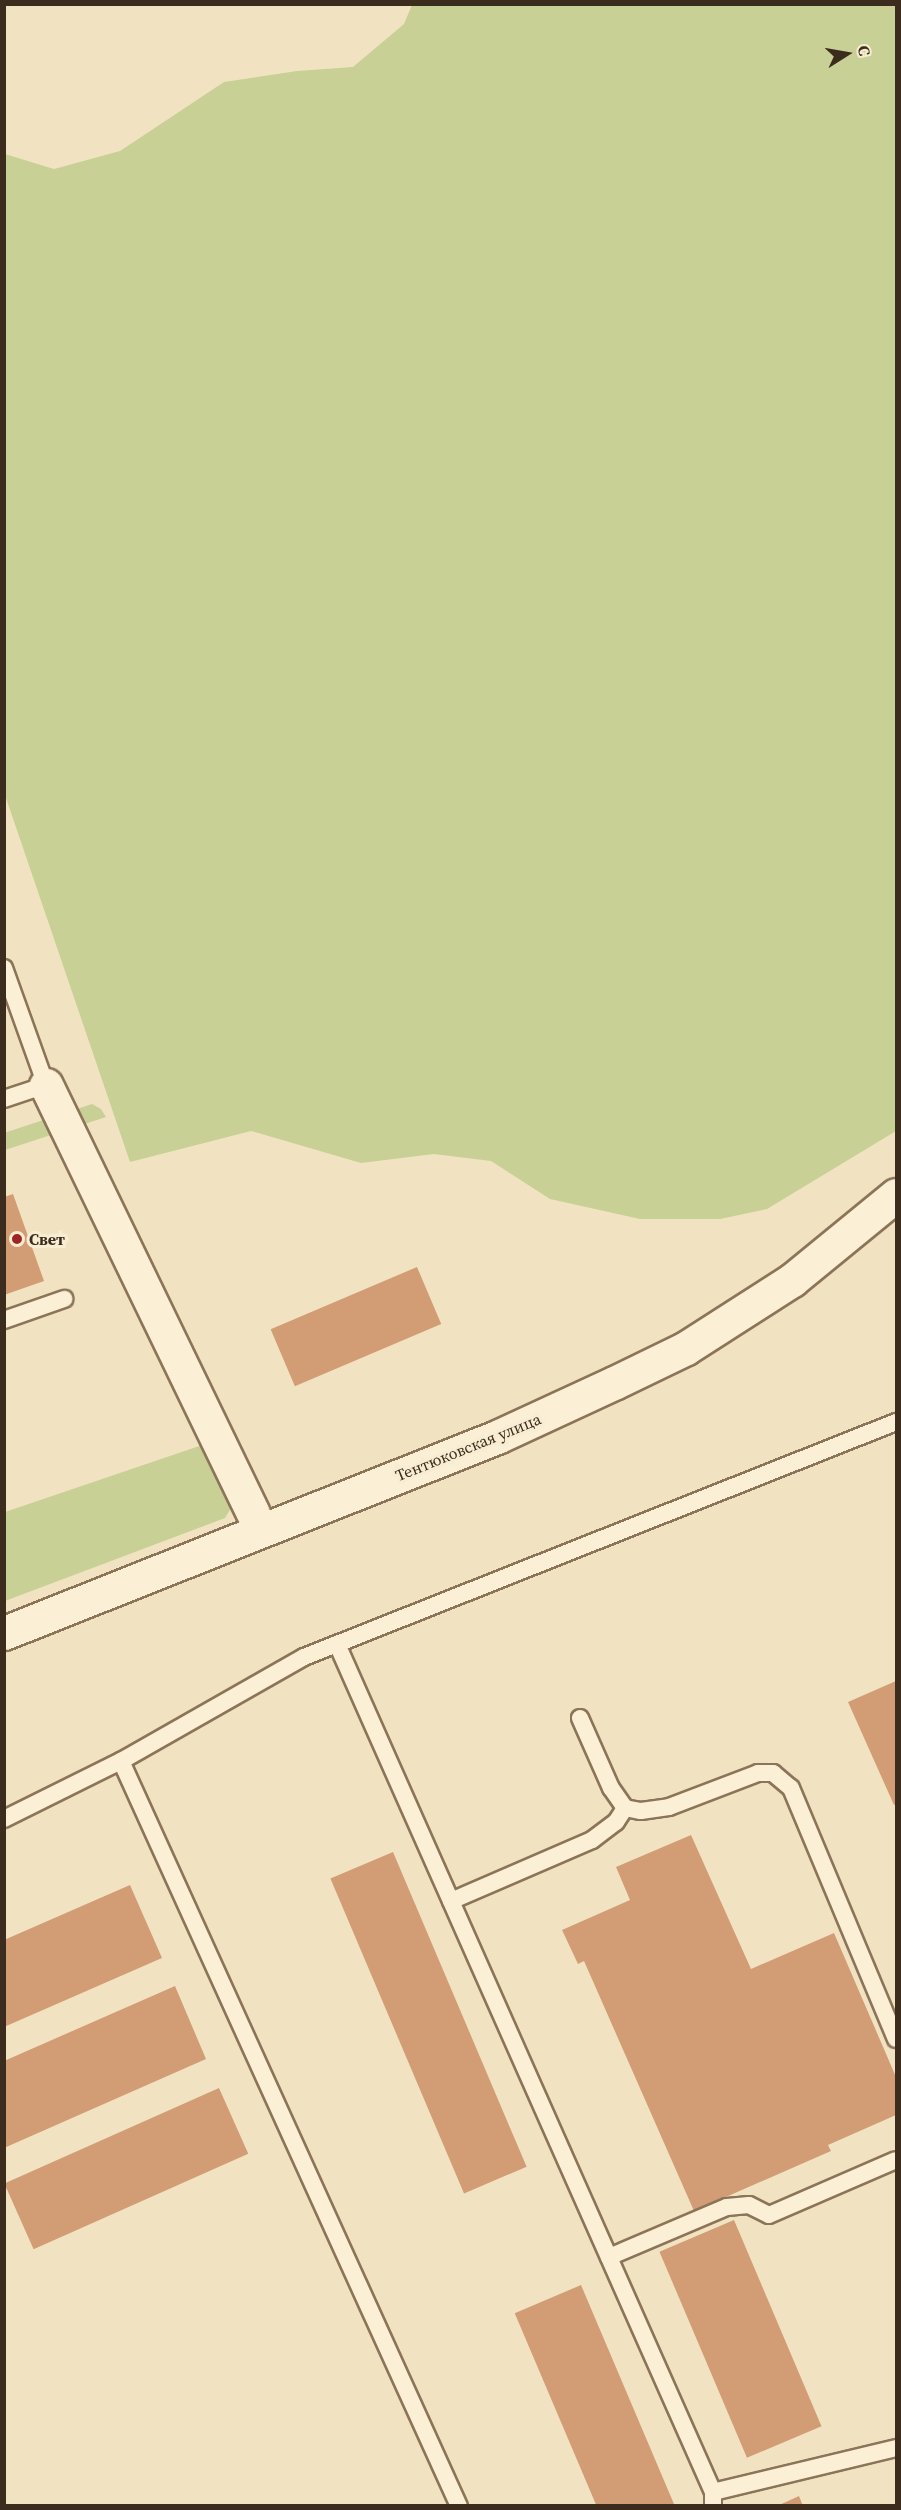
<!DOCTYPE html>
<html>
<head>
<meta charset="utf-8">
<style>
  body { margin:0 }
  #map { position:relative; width:901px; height:2510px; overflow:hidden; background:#f1e3c2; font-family:"Source Serif 4",serif }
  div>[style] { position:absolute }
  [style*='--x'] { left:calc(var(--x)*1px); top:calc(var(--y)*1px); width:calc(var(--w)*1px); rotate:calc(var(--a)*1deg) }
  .green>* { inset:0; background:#c8d095 }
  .building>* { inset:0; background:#d29d75; transform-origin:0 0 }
  .roads { filter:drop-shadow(2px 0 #8c7458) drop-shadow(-2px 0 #8c7458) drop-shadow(0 2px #8c7458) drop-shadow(0 -2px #8c7458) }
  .lane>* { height:16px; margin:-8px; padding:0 8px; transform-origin:8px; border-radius:8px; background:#fbf0d6 }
  .street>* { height:33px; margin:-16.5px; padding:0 16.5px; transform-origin:16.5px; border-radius:16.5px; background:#fbf0d6 }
  .secondary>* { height:33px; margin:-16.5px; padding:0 16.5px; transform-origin:16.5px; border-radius:16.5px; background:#fbf0d6 }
  .dots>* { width:16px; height:16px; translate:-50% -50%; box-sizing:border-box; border:3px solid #f8edd2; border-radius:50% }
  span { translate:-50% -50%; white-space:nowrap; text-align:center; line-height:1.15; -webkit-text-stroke:6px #f8edd2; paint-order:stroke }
  .poi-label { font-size:16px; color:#3b2c1d; font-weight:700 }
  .left { translate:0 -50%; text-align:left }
  .street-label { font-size:16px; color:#3b2c1d }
  .frame { position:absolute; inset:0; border:6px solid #3b2c1d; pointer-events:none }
  .north { position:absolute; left:817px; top:24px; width:60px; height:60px; -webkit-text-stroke:4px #f8edd2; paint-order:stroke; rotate:79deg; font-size:16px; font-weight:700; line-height:24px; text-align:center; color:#3b2c1d }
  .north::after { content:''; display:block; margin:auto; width:21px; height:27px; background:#3b2c1d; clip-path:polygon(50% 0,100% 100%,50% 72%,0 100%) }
</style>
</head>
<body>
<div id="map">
  <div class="green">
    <div style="clip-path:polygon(412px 5px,896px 5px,896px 1131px,767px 1209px,720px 1219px,640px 1219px,550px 1199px,491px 1161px,434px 1154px,361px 1163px,251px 1131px,130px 1162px,5px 795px,5px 154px,54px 169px,120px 151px,224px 82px,297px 71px,353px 67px,404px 24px)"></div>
    <div style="clip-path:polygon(92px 1104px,101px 1109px,106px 1117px,5px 1150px,4px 1133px)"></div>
    <div style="clip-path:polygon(214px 1441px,234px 1503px,225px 1518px,5px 1601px,5px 1512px)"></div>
  </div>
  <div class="building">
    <div style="clip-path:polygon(13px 1194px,44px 1281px,4px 1295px,4px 1197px)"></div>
    <div style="left:417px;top:1267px;width:62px;height:159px;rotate:67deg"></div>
    <div style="clip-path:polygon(896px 1681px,896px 1804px,894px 1805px,848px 1702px)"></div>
    <div style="clip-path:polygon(691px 1835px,751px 1969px,834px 1933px,896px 2077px,896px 2115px,828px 2145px,831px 2151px,694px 2211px,584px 1961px,578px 1964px,562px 1930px,630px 1900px,616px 1867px)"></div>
    <div style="left:393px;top:1852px;width:342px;height:68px;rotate:67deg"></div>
    <div style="clip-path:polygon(130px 1885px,162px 1958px,4px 2027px,4px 1940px)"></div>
    <div style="clip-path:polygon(175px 1986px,206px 2059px,4px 2148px,4px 2061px)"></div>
    <div style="left:219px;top:2088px;width:72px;height:235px;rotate:66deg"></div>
    <div style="left:734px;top:2220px;width:224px;height:81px;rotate:67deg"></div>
    <div style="left:581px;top:2285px;width:241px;height:72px;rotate:67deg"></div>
    <div style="clip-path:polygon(799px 2496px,803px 2506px,777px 2506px)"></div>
  </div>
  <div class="roads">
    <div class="lane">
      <div style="--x:4;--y:968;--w:124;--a:70.3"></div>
      <div style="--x:46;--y:1085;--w:44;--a:161.6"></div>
      <div style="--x:4;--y:1320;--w:64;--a:-19.3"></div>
      <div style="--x:337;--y:1644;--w:928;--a:66.09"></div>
      <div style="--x:713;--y:2492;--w:14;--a:90"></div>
      <div style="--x:580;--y:1718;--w:77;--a:66.1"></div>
      <div style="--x:611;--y:1788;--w:24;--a:55"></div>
      <div style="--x:625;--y:1808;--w:16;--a:11"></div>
      <div style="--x:641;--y:1811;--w:28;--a:-8"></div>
      <div style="--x:669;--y:1807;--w:95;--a:-20.9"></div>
      <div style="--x:758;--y:1773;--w:15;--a:0"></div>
      <div style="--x:773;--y:1773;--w:23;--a:40"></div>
      <div style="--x:791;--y:1788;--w:272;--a:67.3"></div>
      <div style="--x:121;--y:1761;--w:818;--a:65.6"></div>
      <div style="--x:4;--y:1819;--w:131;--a:-26.4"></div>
      <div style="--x:121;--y:1761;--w:210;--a:-29.6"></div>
      <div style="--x:304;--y:1657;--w:637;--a:-21.65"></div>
      <div style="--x:451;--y:1901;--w:154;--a:-23.4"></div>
      <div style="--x:592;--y:1840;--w:30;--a:-37"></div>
      <div style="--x:616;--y:1822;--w:17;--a:-57"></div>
      <div style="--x:609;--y:2257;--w:128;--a:-23"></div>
      <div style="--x:727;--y:2207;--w:22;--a:-5"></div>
      <div style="--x:749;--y:2205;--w:22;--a:27"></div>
      <div style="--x:769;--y:2215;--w:138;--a:-23.4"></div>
      <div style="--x:713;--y:2492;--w:188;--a:-13.5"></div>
    </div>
    <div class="street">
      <div style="--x:46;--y:1085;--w:475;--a:64.2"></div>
    </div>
    <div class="secondary">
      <div style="--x:4;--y:1633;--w:531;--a:-21.68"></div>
      <div style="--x:497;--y:1437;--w:129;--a:-24.8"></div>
      <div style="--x:614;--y:1383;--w:80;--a:-25.9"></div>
      <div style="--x:686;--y:1348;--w:126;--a:-32.7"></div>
      <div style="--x:792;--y:1280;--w:134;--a:-39.3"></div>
    </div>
  </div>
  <div class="dots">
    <div style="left:17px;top:1239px;background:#9f2424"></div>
  </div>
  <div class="poi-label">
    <span class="left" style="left:29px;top:1239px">Свет</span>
  </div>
  <div class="street-label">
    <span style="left:468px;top:1447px;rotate:-22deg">Тентюковская улица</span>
  </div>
  <div class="frame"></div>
  <div class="north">С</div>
</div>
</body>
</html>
